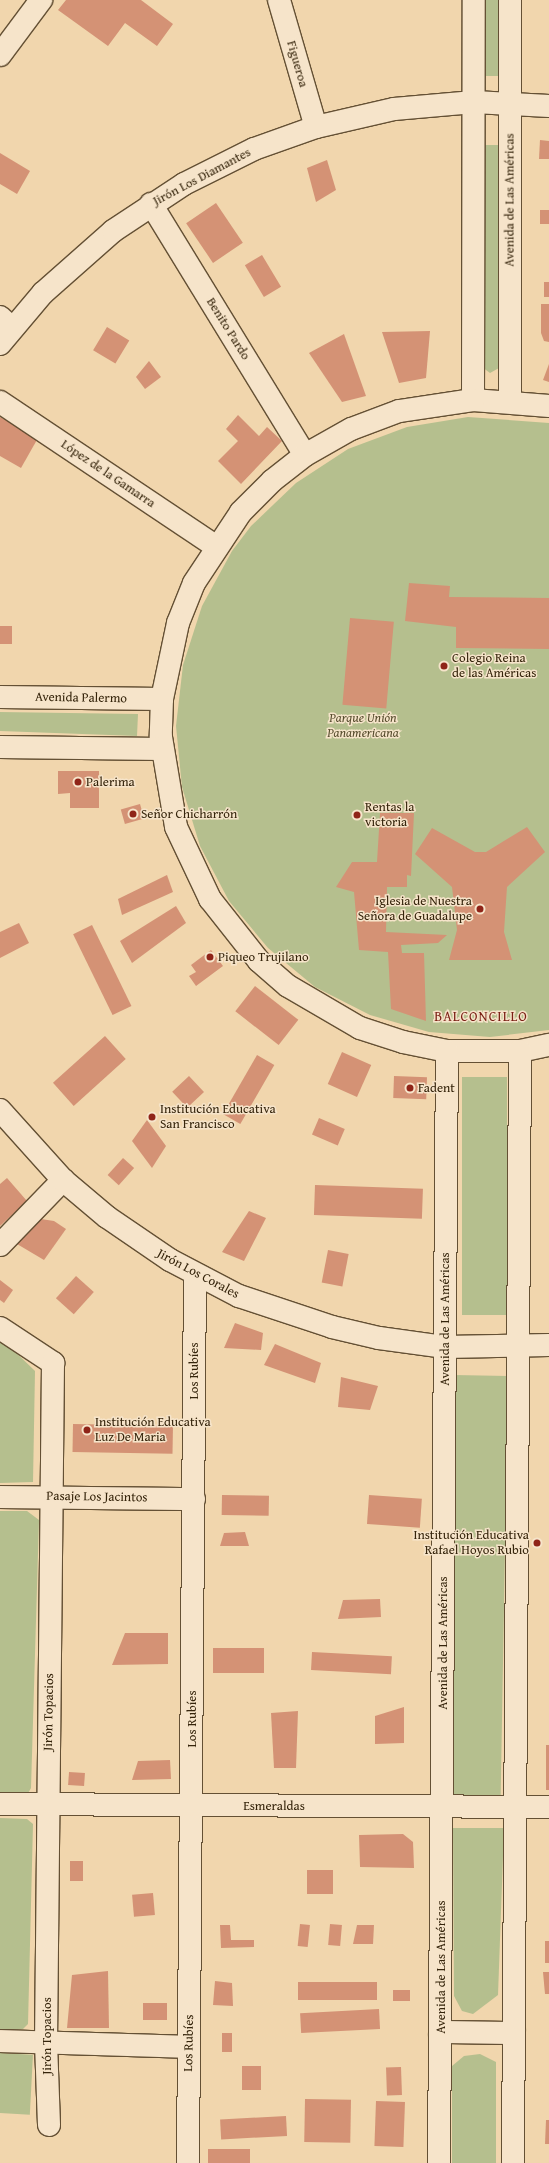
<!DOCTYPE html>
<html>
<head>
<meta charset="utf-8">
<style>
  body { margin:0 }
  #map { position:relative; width:549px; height:2163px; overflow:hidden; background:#f1d6ad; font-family:"Gentium Book Plus",serif }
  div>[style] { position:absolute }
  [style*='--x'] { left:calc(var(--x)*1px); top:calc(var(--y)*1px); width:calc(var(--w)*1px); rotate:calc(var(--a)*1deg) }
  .green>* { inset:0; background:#b5bf8e; transform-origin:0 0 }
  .building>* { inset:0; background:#d49275; transform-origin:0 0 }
  .roads { filter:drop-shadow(1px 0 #645034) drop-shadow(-1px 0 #645034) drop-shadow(0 1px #645034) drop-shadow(0 -1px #645034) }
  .street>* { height:22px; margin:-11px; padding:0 11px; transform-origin:11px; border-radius:11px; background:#f6e4ca }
  .secondary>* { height:22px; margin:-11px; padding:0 11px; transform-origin:11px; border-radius:11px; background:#f6e4ca }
  .dots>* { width:11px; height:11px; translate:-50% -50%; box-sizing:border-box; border:2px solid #f6e4ca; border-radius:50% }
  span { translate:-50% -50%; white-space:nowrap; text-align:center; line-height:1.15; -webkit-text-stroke:3px #f6e4ca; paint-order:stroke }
  .street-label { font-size:13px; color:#35240b }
  .poi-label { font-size:13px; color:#35240b }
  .left { translate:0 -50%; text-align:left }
  .right { translate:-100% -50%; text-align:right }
  .park-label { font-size:13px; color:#554b2c; font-style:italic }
  .neighbourhood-label { font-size:14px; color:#7a1f14; letter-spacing:1px }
</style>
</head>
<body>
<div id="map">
  <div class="green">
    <div style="left:484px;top:0;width:17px;height:76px"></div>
    <div style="clip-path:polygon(484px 145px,502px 145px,499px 368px,490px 373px,482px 367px)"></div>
    <div style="clip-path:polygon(468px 417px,549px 423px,549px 1030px,490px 1037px,429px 1032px,370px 1015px,315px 987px,268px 948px,229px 901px,200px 846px,182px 787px,176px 726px,183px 665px,202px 606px,232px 551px,251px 526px,296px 483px,348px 449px,407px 427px)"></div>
    <div style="clip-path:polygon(0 712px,138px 714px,137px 736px,0 731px)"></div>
    <div style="left:462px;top:1077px;width:45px;height:238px"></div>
    <div style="clip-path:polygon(0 1337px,35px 1371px,33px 1482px,0 1483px)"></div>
    <div style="left:508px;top:1376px;width:420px;height:54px;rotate:91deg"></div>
    <div style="clip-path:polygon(0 1511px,27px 1511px,39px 1520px,31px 1788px,26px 1797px,0 1796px)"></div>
    <div style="clip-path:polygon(0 1818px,27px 1819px,33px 1824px,28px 2024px,23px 2029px,0 2030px)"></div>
    <div style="clip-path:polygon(453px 1828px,504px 1828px,498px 1995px,473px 2014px,462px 2011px,454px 1996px)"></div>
    <div style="left:0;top:2053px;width:33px;height:60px;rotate:3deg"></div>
    <div style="clip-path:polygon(480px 2054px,496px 2062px,496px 2163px,452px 2163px,452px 2066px,464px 2056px)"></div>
  </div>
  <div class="building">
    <div style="clip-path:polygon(66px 0,141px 0,173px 24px,157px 46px,125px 23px,108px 46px,58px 10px)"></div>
    <div style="clip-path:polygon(540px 140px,549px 141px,549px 159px,539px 159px)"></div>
    <div style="clip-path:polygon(0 153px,30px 171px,17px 194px,0 184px)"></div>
    <div style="clip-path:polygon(327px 160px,336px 190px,316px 202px,307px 168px)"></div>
    <div style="left:216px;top:203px;width:48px;height:36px;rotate:56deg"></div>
    <div style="left:540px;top:210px;width:9px;height:14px"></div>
    <div style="left:262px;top:255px;width:37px;height:20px;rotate:59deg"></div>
    <div style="left:544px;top:282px;width:5px;height:15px"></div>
    <div style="clip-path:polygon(541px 304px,549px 304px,549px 342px,544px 341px,541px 333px)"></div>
    <div style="left:107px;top:327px;width:26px;height:27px;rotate:31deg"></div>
    <div style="clip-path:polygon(430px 331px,426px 378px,399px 383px,382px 332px)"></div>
    <div style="clip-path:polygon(344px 334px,366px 396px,342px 402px,309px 353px)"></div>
    <div style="clip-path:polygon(149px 361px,161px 377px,145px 389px,136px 377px)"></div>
    <div style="clip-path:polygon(549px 364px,549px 382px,543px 380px)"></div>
    <div style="clip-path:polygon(238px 415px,259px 436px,267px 427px,282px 441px,241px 484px,218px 461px,238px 441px,226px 429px)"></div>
    <div style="clip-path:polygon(0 417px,38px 438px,21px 468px,0 456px)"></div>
    <div style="clip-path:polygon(409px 583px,450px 586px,449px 597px,549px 598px,549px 649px,456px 648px,456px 627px,405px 621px)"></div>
    <div style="left:350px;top:618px;width:44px;height:87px;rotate:5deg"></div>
    <div style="left:0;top:626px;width:12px;height:18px"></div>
    <div style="clip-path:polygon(58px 771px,99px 771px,99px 808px,70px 808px,70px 793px,58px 794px)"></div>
    <div style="left:140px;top:804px;width:15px;height:20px;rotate:74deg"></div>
    <div style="clip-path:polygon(380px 813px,414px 813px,411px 876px,407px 875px,407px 887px,387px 887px,386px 932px,447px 935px,438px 943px,401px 945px,402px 953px,424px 953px,426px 1021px,391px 1009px,388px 952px,359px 950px,354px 892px,336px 887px,352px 862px,377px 862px)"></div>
    <div style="clip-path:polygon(527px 827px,545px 852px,507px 887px,504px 932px,512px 960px,449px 960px,457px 930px,452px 887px,415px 854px,432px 828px,475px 852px,486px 852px)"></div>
    <div style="clip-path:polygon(167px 875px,173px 892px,122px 915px,118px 899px)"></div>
    <div style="clip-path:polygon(176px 906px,186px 923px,132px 963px,120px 941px)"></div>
    <div style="clip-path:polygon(19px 923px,29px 943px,0 958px,0 932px)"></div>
    <div style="left:92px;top:925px;width:90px;height:21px;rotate:64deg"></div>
    <div style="clip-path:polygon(211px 950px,223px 966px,196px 986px,189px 976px,196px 972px,191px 965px)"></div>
    <div style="left:255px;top:986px;width:55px;height:32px;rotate:38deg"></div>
    <div style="left:105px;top:1036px;width:31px;height:70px;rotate:48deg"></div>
    <div style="left:342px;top:1052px;width:32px;height:35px;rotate:24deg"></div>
    <div style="left:257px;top:1055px;width:20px;height:68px;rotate:30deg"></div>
    <div style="left:189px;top:1076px;width:22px;height:23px;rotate:47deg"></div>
    <div style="left:394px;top:1076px;width:33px;height:22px;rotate:2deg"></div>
    <div style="left:319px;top:1118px;width:28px;height:18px;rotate:23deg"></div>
    <div style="clip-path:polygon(147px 1120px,166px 1146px,152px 1168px,132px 1141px)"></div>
    <div style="left:123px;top:1158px;width:15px;height:23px;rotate:42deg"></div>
    <div style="clip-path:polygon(7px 1178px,27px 1201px,0 1226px,0 1184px)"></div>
    <div style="left:315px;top:1185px;width:108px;height:30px;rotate:2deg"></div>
    <div style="clip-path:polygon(249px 1211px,266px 1218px,244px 1261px,222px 1252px)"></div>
    <div style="clip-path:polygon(41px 1219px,54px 1221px,66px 1229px,44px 1260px,17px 1244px)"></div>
    <div style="left:328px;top:1250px;width:21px;height:33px;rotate:11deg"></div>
    <div style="left:76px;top:1276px;width:24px;height:30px;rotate:42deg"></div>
    <div style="clip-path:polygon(0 1280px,13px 1290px,4px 1303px,0 1300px)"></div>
    <div style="clip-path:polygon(235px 1323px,263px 1333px,261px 1350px,224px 1348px)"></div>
    <div style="clip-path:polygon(275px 1344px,321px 1363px,315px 1383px,264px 1365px)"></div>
    <div style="clip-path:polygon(341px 1377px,378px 1386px,370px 1410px,338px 1407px)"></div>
    <div style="left:73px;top:1424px;width:100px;height:28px;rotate:1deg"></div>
    <div style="left:222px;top:1495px;width:47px;height:20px;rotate:1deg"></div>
    <div style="left:369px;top:1495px;width:53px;height:29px;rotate:4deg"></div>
    <div style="clip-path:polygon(245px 1532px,249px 1546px,220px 1546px,224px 1533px)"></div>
    <div style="clip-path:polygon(380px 1599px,381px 1617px,338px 1619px,343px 1600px)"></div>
    <div style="clip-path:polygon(125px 1633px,168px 1633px,168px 1664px,112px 1665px)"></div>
    <div style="left:264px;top:1648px;width:25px;height:51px;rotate:90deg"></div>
    <div style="left:312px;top:1652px;width:80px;height:18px;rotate:3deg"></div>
    <div style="clip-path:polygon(404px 1707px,404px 1743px,375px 1744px,375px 1716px)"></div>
    <div style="clip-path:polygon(298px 1711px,296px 1768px,274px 1768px,271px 1713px)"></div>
    <div style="left:546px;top:1745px;width:3px;height:45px"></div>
    <div style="clip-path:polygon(170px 1760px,171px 1779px,132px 1780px,138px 1761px)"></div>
    <div style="left:69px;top:1772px;width:16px;height:13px;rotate:4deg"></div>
    <div style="clip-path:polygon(403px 1834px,413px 1842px,414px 1868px,360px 1867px,359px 1835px)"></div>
    <div style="left:70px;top:1861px;width:13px;height:20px"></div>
    <div style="left:307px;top:1870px;width:26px;height:24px"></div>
    <div style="left:153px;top:1893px;width:22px;height:21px;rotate:85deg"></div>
    <div style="left:300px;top:1924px;width:10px;height:22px;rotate:6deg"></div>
    <div style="left:330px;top:1924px;width:12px;height:21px;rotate:5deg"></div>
    <div style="clip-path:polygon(220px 1925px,230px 1925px,231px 1940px,254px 1940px,254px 1947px,221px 1948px)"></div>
    <div style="clip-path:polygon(357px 1925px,374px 1925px,373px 1944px,353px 1944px)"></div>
    <div style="left:545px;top:1941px;width:4px;height:22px"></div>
    <div style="clip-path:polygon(108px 1971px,109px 2028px,67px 2028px,72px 1975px)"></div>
    <div style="clip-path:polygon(543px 1972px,549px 1972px,549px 1994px,545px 1994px)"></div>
    <div style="clip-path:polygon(215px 1981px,232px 1983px,233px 2006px,213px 2005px)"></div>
    <div style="left:377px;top:1982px;width:18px;height:79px;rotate:90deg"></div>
    <div style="left:393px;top:1990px;width:17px;height:11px"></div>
    <div style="left:143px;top:2003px;width:24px;height:17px"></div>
    <div style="left:379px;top:2009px;width:20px;height:79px;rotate:87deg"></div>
    <div style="left:222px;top:2033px;width:10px;height:19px"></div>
    <div style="left:242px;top:2066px;width:19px;height:24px"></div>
    <div style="left:401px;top:2067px;width:28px;height:15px;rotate:88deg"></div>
    <div style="left:305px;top:2099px;width:46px;height:43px;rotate:1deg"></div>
    <div style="left:376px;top:2101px;width:29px;height:45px;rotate:2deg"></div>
    <div style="left:286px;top:2116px;width:20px;height:66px;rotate:87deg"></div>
    <div style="clip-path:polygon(546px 2120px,549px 2120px,549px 2144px,545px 2144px)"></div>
    <div style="left:208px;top:2149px;width:42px;height:14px"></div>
  </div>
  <div class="roads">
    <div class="street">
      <div style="--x:279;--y:0;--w:132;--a:73.8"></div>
      <div style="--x:0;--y:55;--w:69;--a:-53.3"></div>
      <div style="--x:151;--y:204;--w:294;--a:58.5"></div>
      <div style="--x:0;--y:317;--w:16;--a:43"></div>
      <div style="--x:0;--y:402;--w:259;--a:33.8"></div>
      <div style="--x:0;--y:1245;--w:91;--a:-45.9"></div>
      <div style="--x:0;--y:1328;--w:64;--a:33.4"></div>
      <div style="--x:53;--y:1363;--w:680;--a:90.59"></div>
      <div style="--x:46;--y:2043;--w:82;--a:87.9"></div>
      <div style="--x:0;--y:1497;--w:194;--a:0.6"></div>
      <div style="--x:0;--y:2041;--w:189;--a:1.8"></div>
      <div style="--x:188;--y:2163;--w:888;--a:-89.55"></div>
    </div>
    <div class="secondary">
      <div style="--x:0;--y:344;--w:67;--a:-49.9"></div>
      <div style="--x:43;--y:293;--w:94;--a:-41.5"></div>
      <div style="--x:113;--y:231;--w:85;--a:-33.5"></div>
      <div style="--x:184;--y:184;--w:78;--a:-26.6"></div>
      <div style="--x:254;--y:149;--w:66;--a:-19.5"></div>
      <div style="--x:316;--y:127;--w:80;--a:-13"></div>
      <div style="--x:394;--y:109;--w:80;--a:-5"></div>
      <div style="--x:474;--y:102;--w:75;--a:3.1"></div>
      <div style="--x:473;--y:400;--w:400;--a:-89.9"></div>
      <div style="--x:510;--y:400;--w:400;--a:-90"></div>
      <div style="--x:549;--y:406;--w:76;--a:-175.5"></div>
      <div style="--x:473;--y:400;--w:75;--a:171.5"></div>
      <div style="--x:399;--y:411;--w:51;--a:159.4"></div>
      <div style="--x:351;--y:429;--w:53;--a:150.5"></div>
      <div style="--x:305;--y:455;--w:42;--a:141.8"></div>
      <div style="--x:272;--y:481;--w:44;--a:135"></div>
      <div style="--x:241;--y:512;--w:85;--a:123.5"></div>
      <div style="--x:194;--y:583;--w:43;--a:111.8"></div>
      <div style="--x:178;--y:623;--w:78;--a:101.9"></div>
      <div style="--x:162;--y:699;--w:38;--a:92"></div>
      <div style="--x:161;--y:737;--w:91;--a:80.5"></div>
      <div style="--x:176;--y:827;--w:80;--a:64.7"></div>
      <div style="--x:210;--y:899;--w:79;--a:51.7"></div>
      <div style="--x:259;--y:961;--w:38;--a:41"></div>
      <div style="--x:288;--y:986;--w:83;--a:30.3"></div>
      <div style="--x:360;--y:1028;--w:45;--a:18"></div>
      <div style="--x:403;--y:1042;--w:45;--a:11.6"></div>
      <div style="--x:447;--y:1051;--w:73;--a:0"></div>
      <div style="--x:520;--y:1051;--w:30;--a:-12"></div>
      <div style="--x:0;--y:697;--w:162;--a:0.7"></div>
      <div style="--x:0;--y:747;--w:161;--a:0.7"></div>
      <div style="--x:0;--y:1110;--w:94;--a:48"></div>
      <div style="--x:63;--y:1180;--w:57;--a:40.1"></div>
      <div style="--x:107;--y:1217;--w:76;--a:34.3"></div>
      <div style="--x:170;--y:1260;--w:78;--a:27.6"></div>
      <div style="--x:239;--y:1296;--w:98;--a:18.4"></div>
      <div style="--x:332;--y:1327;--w:48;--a:13.2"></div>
      <div style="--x:379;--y:1338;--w:67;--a:7.8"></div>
      <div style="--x:445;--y:1347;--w:104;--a:-1.1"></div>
      <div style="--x:0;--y:1804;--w:549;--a:0.31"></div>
      <div style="--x:440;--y:2032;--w:74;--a:0.8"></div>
      <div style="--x:439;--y:2163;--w:1112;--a:-89.59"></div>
      <div style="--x:513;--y:2163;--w:1112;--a:-89.64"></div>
    </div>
  </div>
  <div class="dots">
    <div style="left:444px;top:666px;background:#8f2418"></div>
    <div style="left:78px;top:782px;background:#8f2418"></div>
    <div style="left:133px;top:814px;background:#8f2418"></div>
    <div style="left:357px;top:815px;background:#8f2418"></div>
    <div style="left:480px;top:909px;background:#8f2418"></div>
    <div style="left:210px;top:957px;background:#8f2418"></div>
    <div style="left:410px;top:1088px;background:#8f2418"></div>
    <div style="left:152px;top:1117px;background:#8f2418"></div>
    <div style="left:87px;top:1430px;background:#8f2418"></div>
    <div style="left:537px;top:1543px;background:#8f2418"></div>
  </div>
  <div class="street-label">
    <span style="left:297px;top:64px;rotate:74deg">Figueroa</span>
    <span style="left:202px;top:177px;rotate:-28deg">Jirón Los Diamantes</span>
    <span style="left:510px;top:200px;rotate:-90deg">Avenida de Las Américas</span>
    <span style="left:228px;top:329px;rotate:58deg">Benito Pardo</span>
    <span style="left:108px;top:474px;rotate:34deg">López de la Gamarra</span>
    <span style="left:81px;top:698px;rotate:1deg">Avenida Palermo</span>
    <span style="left:198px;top:1274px;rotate:28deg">Jirón Los Corales</span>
    <span style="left:445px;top:1319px;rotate:-90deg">Avenida de Las Américas</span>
    <span style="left:194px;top:1371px;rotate:-90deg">Los Rubíes</span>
    <span style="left:97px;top:1497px;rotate:1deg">Pasaje Los Jacintos</span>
    <span style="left:443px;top:1643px;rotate:-90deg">Avenida de Las Américas</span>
    <span style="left:49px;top:1712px;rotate:-89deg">Jirón Topacios</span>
    <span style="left:192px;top:1719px;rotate:-90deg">Los Rubíes</span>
    <span style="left:274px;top:1806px">Esmeraldas</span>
    <span style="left:441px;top:1967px;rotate:-90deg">Avenida de Las Américas</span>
    <span style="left:47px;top:2036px;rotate:-90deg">Jirón Topacios</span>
    <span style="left:189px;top:2043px;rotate:-89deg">Los Rubíes</span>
  </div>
  <div class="poi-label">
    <span class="left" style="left:452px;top:666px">Colegio Reina<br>de las Américas</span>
    <span class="left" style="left:86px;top:782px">Palerima</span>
    <span class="left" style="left:365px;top:815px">Rentas la<br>victoria</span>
    <span class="left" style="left:141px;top:814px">Señor Chicharrón</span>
    <span class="right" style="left:472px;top:909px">Iglesia de Nuestra<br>Señora de Guadalupe</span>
    <span class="left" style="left:218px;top:957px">Piqueo Trujilano</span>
    <span class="left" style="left:418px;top:1088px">Fadent</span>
    <span class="left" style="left:160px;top:1117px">Institución Educativa<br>San Francisco</span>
    <span class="left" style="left:95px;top:1430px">Institución Educativa<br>Luz De Maria</span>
    <span class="right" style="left:529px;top:1543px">Institución Educativa<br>Rafael Hoyos Rubio</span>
  </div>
  <div class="park-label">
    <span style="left:363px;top:726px">Parque Unión<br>Panamericana</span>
  </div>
  <div class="neighbourhood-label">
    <span style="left:481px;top:1016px">BALCONCILLO</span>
  </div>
</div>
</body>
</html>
